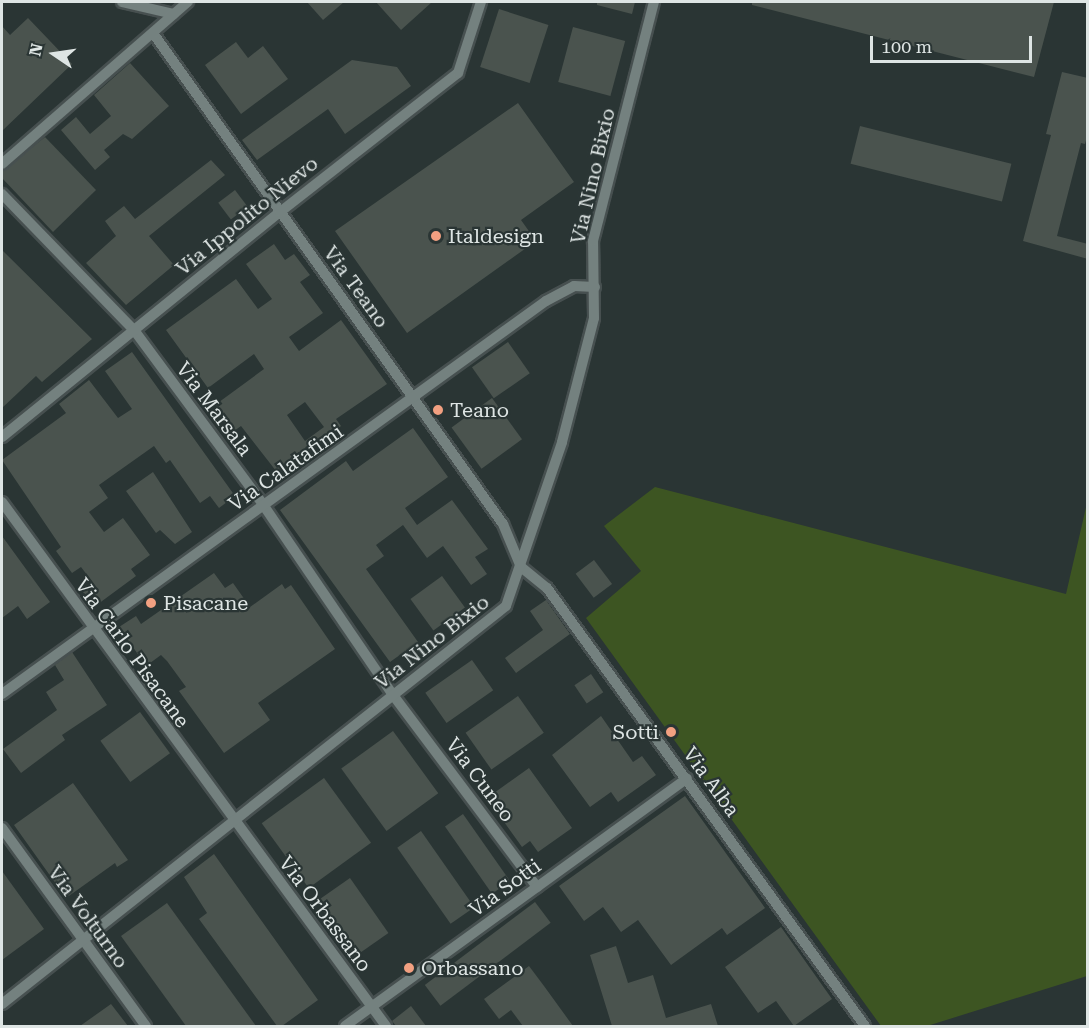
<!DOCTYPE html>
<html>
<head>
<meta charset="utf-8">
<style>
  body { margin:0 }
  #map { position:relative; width:1089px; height:1028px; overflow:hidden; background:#2a3534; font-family:"Roboto Serif",serif }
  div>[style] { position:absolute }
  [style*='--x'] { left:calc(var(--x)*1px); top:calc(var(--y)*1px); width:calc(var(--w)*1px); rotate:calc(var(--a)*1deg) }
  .green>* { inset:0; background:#3d5522 }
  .building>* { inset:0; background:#4a534e; transform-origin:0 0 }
  .roads { filter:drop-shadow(2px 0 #475050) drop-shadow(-2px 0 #475050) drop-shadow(0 2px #475050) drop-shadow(0 -2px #475050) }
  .street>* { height:10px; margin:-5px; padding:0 5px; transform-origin:5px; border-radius:5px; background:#74817f }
  .dots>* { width:16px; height:16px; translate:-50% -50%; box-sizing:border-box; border:3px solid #2a3534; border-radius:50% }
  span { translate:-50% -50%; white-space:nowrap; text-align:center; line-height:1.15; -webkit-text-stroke:4.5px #2a3534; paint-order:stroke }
  .street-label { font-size:20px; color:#dee5e4 }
  .poi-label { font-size:20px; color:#dee5e4 }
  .left { translate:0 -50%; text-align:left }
  .right { translate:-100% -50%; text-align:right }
  .frame { position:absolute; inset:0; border:3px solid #dee5e4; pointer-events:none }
  .north { position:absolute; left:24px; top:24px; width:60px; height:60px; -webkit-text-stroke:4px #2a3534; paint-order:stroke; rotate:283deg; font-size:16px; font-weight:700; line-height:24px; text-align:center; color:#dee5e4 }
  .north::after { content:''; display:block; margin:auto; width:21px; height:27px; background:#dee5e4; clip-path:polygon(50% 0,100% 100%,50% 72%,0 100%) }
  .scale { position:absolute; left:870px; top:36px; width:162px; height:27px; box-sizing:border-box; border:3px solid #dee5e4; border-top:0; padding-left:8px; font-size:18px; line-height:21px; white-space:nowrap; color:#dee5e4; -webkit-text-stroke:4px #2a3534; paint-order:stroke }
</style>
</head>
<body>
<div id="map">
  <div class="green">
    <div style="clip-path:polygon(655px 487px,1066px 594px,1087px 503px,1087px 976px,927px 1026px,881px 1026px,586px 618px,641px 571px,604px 526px)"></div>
  </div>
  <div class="building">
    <div style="clip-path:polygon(307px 2px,344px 2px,323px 20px)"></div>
    <div style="clip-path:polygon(376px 2px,432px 2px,401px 30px)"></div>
    <div style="clip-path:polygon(597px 2px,635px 2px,632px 14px,597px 5px)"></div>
    <div style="clip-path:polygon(752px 2px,1054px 2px,1034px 77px,752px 5px)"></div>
    <div style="left:499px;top:9px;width:52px;height:61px;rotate:18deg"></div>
    <div style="clip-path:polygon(28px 18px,72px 64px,2px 131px,2px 26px,10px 35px)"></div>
    <div style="left:573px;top:27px;width:54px;height:57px;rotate:15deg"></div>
    <div style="clip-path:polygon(236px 42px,248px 58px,263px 46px,288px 79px,241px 114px,205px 65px)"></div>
    <div style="clip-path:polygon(352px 60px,397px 67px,411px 86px,345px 134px,328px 109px,257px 160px,242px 140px)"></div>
    <div style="clip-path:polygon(130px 63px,169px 106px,132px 139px,123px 134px,104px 150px,110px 157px,95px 170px,61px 130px,76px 117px,90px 134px,111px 116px,94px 95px)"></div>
    <div style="clip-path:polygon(1062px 72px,1088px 78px,1088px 133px,1085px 144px,1081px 143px,1057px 236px,1088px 244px,1088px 259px,1023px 241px,1051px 135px,1046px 134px)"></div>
    <div style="clip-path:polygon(518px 103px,574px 182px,521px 220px,536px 241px,407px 333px,335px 231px)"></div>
    <div style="left:860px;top:126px;width:156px;height:39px;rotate:14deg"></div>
    <div style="clip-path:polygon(45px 137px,96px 190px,53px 232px,2px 178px,2px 171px)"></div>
    <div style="clip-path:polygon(211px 160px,225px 175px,149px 236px,174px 265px,126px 305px,86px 263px,116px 236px,105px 221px,124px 206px,135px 219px)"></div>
    <div style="left:235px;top:190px;width:21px;height:21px;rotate:53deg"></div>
    <div style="clip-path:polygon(evenodd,274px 244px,285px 260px,294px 254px,310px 275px,300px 282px,323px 313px,289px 337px,299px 351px,341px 320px,387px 384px,336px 419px,341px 426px,280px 476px,241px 426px,234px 431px,215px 405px,264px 369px,254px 354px,208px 388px,166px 330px,236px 279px,258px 309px,272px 299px,246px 264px,274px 244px,305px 402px,324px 427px,305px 441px,287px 415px,305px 402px)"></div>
    <div style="clip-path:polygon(2px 250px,92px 339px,42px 382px,36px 376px,2px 408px)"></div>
    <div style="left:508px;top:342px;width:38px;height:44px;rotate:55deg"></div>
    <div style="clip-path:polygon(132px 352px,235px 496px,219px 508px,210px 496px,200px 503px,170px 460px,166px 463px,154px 446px,99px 485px,108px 498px,89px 512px,104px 532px,123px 518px,150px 555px,131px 569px,136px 576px,94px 607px,83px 592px,94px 584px,81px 567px,72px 573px,56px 551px,61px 547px,2px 460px,66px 413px,59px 404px,89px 380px,118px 418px,132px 409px,105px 371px)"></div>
    <div style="left:492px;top:398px;width:51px;height:50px;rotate:54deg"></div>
    <div style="clip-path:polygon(413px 428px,448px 477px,405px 508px,417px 525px,452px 500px,488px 549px,475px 557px,487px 574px,471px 585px,443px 546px,427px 558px,403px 525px,376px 545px,384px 556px,366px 569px,418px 642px,390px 662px,280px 510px,346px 461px,353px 471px)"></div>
    <div style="clip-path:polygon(153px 472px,192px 532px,175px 544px,160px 530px,156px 533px,126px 491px)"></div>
    <div style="clip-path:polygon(2px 536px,50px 602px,27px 619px,18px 606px,2px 618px)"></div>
    <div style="left:594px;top:560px;width:30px;height:23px;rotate:53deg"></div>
    <div style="clip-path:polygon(214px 573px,225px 588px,233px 583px,250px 607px,282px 584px,285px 589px,291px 585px,335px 649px,258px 703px,270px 720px,224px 753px,179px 691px,186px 687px,167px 661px,161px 655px,146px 666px,119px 627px,136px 616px,141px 624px)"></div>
    <div style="left:442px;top:576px;width:39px;height:39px;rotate:54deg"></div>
    <div style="clip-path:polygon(546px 600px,570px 634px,516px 673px,505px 658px,543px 630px,530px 611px)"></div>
    <div style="clip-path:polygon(72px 652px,107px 705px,62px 735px,65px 740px,21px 773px,3px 749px,57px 710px,46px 692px,64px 680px,55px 665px)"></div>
    <div style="left:472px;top:660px;width:37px;height:57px;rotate:55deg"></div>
    <div style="left:591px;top:674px;width:22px;height:20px;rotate:56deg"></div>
    <div style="left:518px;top:696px;width:45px;height:64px;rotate:55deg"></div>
    <div style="left:140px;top:712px;width:51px;height:49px;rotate:54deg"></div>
    <div style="clip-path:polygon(601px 716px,633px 762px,642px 756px,656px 775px,618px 802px,611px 792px,590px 807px,552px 755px)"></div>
    <div style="left:393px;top:731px;width:77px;height:64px;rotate:54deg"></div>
    <div style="clip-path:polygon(529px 768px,572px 828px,538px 852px,530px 841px,522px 847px,487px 798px)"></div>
    <div style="left:324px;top:778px;width:80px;height:77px;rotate:54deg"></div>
    <div style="clip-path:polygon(73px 783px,128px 860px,117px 867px,115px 863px,66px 898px,14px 825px)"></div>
    <div style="clip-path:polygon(685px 796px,765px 908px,727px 935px,722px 928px,671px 965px,638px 920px,621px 932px,603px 907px,584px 921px,559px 886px)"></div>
    <div style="left:463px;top:814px;width:82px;height:22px;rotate:55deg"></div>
    <div style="left:421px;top:831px;width:93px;height:29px;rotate:55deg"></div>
    <div style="clip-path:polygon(214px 854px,318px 1000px,282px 1026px,277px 1026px,199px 919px,207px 913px,184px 877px)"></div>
    <div style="clip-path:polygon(2px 871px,44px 929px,2px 960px)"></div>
    <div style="left:350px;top:878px;width:67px;height:41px;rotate:55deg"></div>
    <div style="left:535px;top:902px;width:26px;height:138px;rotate:53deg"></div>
    <div style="clip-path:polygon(167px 903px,256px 1026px,186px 1026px,121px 936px)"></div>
    <div style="clip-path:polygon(781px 927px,832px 999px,794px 1026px,776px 1001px,758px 1013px,725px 967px)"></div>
    <div style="clip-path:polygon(616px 946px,628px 983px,653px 975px,666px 1018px,711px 1004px,718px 1026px,612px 1026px,590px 955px)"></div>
    <div style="clip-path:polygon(529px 966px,544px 986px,573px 1026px,523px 1026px,511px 1010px,499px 1019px,484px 999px)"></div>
    <div style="clip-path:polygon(111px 1004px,128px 1026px,80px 1026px)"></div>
    <div style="clip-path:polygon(411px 1006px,426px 1026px,396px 1026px,392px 1021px)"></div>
  </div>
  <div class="roads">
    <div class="street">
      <div style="--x:122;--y:2;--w:53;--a:13"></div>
      <div style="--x:153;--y:33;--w:603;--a:54.52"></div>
      <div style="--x:503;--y:524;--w:47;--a:67.3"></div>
      <div style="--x:521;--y:567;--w:33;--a:39"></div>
      <div style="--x:547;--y:588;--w:541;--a:54.02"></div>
      <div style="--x:2;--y:164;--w:247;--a:-41.1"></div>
      <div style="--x:2;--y:194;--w:190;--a:45.9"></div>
      <div style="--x:134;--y:330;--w:219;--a:53.5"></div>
      <div style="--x:264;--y:506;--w:229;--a:55.7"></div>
      <div style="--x:393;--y:695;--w:240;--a:53.1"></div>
      <div style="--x:2;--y:437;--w:358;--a:-39"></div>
      <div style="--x:280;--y:212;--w:226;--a:-38"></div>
      <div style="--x:458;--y:73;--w:75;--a:-72.1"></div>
      <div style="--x:2;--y:502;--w:650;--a:53.77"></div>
      <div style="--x:2;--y:694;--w:671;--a:-35.85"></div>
      <div style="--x:546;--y:301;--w:32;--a:-28"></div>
      <div style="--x:574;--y:286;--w:21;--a:3"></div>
      <div style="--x:2;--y:828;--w:245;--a:54"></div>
      <div style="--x:2;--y:1004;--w:642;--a:-38.3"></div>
      <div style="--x:506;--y:606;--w:173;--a:-71.1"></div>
      <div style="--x:562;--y:442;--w:128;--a:-75.5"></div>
      <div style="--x:594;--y:318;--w:77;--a:-90.7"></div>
      <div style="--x:593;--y:241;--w:247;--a:-75.7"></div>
      <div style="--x:345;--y:1026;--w:422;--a:-35.9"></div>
    </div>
  </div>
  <div class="dots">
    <div style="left:436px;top:236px;background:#f2a081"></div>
    <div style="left:438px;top:410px;background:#f2a081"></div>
    <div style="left:151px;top:603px;background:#f2a081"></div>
    <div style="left:671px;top:732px;background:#f2a081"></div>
    <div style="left:409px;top:968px;background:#f2a081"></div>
  </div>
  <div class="street-label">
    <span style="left:593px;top:176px;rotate:-77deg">Via Nino Bixio</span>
    <span style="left:247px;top:216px;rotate:-39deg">Via Ippolito Nievo</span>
    <span style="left:356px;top:287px;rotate:54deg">Via Teano</span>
    <span style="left:214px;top:409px;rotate:53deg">Via Marsala</span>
    <span style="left:286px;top:468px;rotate:-35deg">Via Calatafimi</span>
    <span style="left:432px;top:642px;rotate:-38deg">Via Nino Bixio</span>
    <span style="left:132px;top:653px;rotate:54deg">Via Carlo Pisacane</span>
    <span style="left:480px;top:780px;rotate:53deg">Via Cuneo</span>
    <span style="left:711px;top:782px;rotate:54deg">Via Alba</span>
    <span style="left:505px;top:888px;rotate:-36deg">Via Sotti</span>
    <span style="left:325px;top:914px;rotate:53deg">Via Orbassano</span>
    <span style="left:88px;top:917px;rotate:54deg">Via Volturno</span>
  </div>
  <div class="poi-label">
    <span class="left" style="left:448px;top:236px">Italdesign</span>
    <span class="left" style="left:450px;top:410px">Teano</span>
    <span class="left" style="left:163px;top:603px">Pisacane</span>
    <span class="right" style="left:659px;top:732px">Sotti</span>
    <span class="left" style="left:421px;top:968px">Orbassano</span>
  </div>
  <div class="frame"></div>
  <div class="north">N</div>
  <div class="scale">100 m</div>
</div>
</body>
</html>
